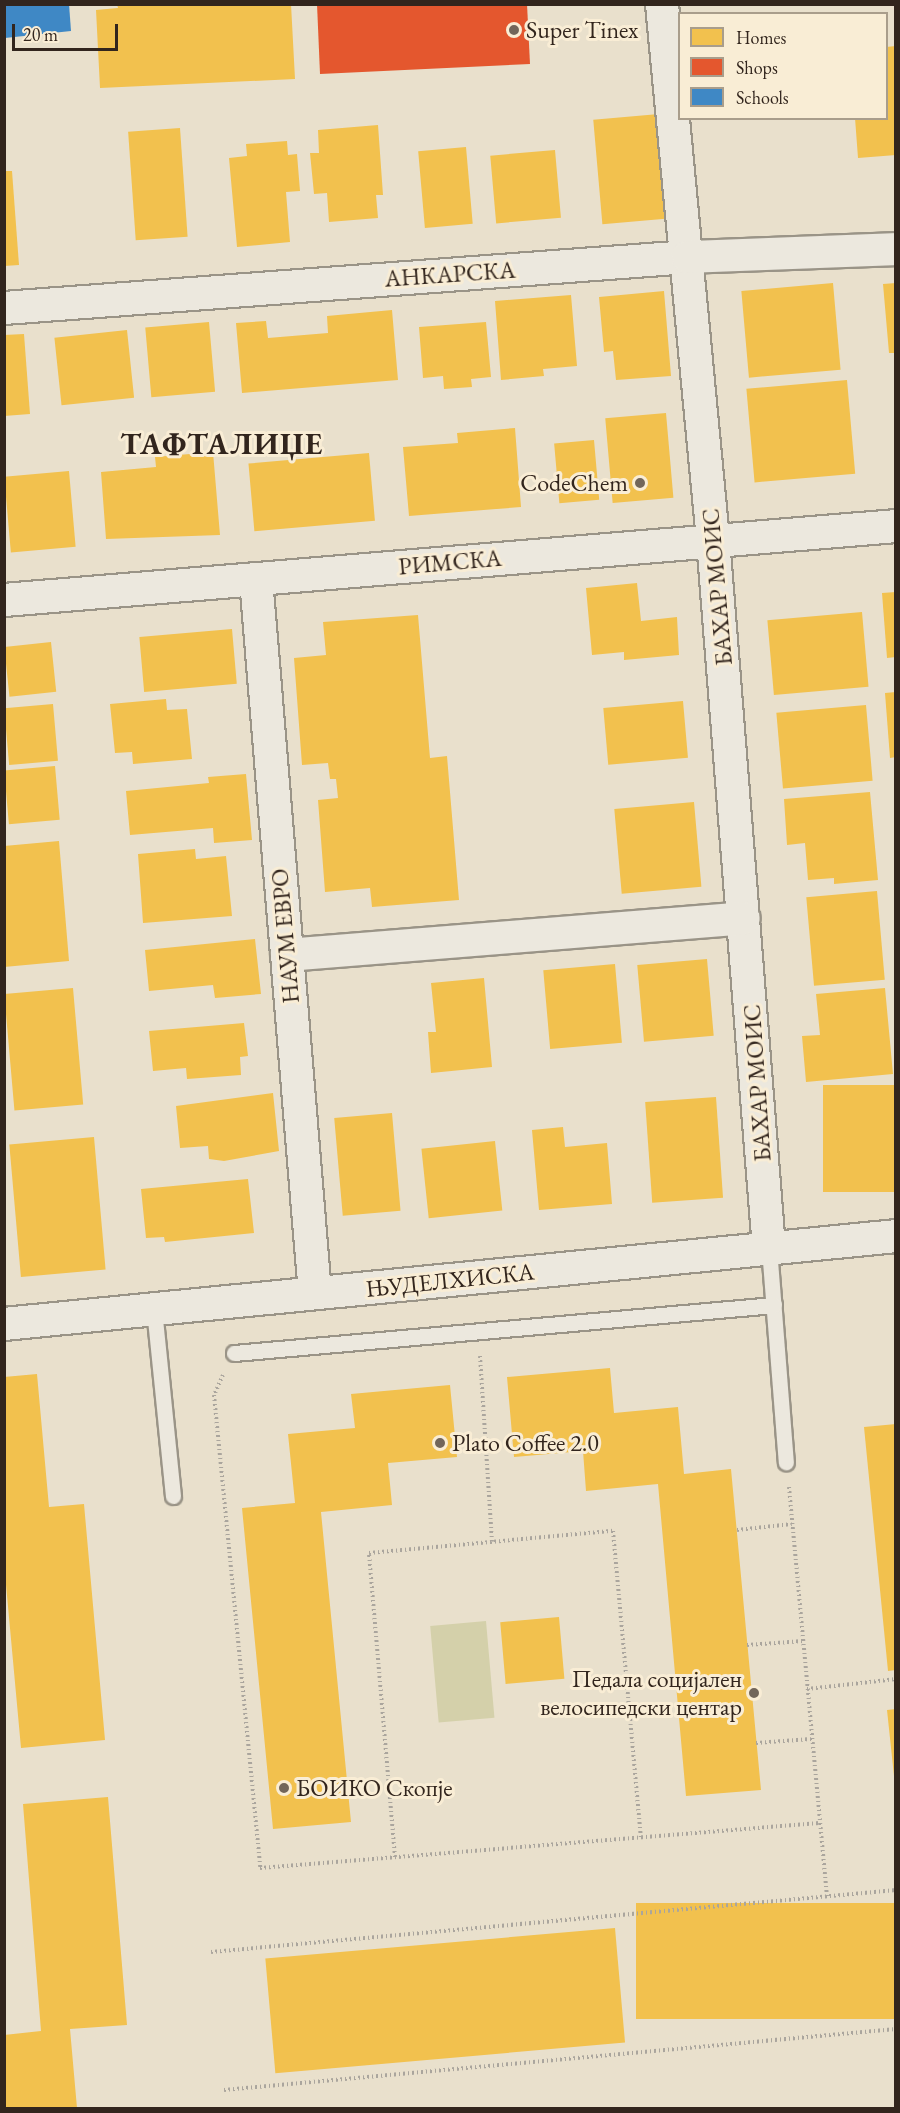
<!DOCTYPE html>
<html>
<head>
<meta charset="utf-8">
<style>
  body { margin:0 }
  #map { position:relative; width:900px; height:2113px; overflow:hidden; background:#e9e0cc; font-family:"EB Garamond",serif }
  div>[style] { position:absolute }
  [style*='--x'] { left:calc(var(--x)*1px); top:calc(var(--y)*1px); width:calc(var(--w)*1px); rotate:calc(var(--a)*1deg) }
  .green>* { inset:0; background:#d4d0aa; transform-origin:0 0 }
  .homes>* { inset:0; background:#f2c14e; transform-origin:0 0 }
  .shops>* { inset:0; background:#e4572e }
  .schools>* { inset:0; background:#3f88c5 }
  .path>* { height:4px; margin-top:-2px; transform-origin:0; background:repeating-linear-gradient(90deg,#aaa59d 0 1.5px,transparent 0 4.5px) }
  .roads { filter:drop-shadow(2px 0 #9a9487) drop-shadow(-2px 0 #9a9487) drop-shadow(0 2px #9a9487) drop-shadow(0 -2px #9a9487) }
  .lane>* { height:15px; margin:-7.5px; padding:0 7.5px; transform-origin:7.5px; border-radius:7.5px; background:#ece8de }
  .street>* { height:32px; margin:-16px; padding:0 16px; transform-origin:16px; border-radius:16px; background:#ece8de }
  .dots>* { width:16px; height:16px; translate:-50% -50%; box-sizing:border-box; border:3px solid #f9edd5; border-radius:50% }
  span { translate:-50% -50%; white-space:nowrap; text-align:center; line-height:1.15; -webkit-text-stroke:6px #f9edd5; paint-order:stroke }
  .poi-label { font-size:24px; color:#32251d }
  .left { translate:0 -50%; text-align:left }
  .right { translate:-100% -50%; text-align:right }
  .street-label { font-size:24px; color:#32251d }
  .district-label { font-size:30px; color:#32251d; font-weight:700; letter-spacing:1.5px }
  .frame { position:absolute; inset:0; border:6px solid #32251d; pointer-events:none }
  .legend { position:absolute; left:678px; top:12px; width:210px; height:108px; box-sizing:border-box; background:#f9edd5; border:2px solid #a99d8b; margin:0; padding:8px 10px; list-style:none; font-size:18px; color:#32251d }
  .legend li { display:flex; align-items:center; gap:12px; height:30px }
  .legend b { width:30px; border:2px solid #a99d8b }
  .scale { position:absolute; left:12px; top:24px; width:106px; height:27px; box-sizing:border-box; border:3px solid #32251d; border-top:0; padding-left:8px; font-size:18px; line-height:21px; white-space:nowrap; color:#32251d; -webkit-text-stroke:4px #f9edd5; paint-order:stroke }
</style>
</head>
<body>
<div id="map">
  <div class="green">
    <div style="left:486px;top:1621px;width:97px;height:56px;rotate:85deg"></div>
  </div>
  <div class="homes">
    <div style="clip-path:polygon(117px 4px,291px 4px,295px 79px,100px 88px,96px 10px,118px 8px)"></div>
    <div style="clip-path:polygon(896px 46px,896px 155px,858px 158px,855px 118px,886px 118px,886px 47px)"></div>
    <div style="left:659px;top:114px;width:105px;height:66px;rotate:85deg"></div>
    <div style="clip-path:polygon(378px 125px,383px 195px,376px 195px,378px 218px,329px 222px,327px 193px,314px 194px,310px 153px,319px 153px,318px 130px)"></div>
    <div style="left:180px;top:128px;width:109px;height:52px;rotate:86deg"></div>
    <div style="clip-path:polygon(287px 141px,288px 155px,297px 154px,300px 191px,286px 192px,290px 242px,237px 247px,229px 158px,247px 156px,246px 144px)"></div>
    <div style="left:466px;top:147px;width:77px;height:48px;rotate:85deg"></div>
    <div style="left:555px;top:150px;width:68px;height:65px;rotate:85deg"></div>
    <div style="clip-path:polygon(4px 171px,12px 171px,19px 265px,4px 266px)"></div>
    <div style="left:833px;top:283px;width:87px;height:92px;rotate:85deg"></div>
    <div style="clip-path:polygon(896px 283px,896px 353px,889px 353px,883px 284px)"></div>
    <div style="clip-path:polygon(664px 291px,671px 376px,616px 380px,613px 351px,604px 352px,599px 297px)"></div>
    <div style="clip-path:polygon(571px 295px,577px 366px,543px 369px,544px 376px,501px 380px,495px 301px)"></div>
    <div style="clip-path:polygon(392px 310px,398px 380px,242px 393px,236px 323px,266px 321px,268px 338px,328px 333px,327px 316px)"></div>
    <div style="left:209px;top:322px;width:70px;height:64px;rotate:85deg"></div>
    <div style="clip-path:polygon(486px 322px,491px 377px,471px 379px,472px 387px,444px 389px,443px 376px,423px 378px,419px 327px)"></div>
    <div style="left:127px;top:330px;width:68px;height:73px;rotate:84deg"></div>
    <div style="clip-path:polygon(24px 334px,30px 414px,4px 416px,4px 335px)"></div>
    <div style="left:847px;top:380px;width:94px;height:101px;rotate:85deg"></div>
    <div style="left:666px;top:413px;width:85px;height:61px;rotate:85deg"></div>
    <div style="clip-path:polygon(515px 428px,521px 507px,409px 516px,403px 447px,458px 443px,457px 433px)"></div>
    <div style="left:594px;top:440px;width:60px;height:40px;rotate:85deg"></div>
    <div style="clip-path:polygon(213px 452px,220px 535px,106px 539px,101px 472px,156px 467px,155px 457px)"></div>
    <div style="left:369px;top:453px;width:68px;height:121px;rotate:85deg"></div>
    <div style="left:69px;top:471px;width:76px;height:65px;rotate:85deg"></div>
    <div style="clip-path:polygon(637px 583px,641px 621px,677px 617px,679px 655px,624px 660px,624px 652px,592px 655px,586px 588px)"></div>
    <div style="clip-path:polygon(896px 592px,896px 657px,887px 658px,882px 593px)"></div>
    <div style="left:862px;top:612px;width:75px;height:95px;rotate:85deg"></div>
    <div style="clip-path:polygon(418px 615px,430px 758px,447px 756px,459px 900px,372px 907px,370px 888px,325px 892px,318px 800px,338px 798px,336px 779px,330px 779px,328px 763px,302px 765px,294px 658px,326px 655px,323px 622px)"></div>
    <div style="left:232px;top:629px;width:55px;height:93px;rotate:85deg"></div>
    <div style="left:51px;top:642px;width:50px;height:47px;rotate:84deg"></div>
    <div style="clip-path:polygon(896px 692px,896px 757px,890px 758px,885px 693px)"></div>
    <div style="clip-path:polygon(166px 699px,167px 710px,187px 709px,192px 759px,133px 764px,132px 752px,115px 753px,110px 704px)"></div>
    <div style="left:683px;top:701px;width:57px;height:80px;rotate:85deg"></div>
    <div style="left:53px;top:704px;width:57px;height:49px;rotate:85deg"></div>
    <div style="left:866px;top:705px;width:76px;height:90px;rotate:85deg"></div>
    <div style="left:55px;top:766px;width:54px;height:51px;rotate:85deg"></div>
    <div style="clip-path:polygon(246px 774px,252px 840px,214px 843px,213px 828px,130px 835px,126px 791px,209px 783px,208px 777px)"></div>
    <div style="clip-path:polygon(870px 792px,878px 880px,834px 884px,834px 878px,808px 880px,805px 843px,787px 845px,784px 799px)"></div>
    <div style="left:694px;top:802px;width:85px;height:80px;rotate:85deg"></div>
    <div style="clip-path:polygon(59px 841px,69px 961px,4px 967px,4px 846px)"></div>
    <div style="clip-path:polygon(195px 849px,196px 859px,226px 856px,232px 916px,143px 923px,138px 854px)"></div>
    <div style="left:877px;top:891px;width:89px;height:71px;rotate:85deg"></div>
    <div style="clip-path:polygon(255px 939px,261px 994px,215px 998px,213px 985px,149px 991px,145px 950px)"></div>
    <div style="left:707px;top:959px;width:77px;height:70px;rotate:85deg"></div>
    <div style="left:615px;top:964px;width:79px;height:72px;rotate:85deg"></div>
    <div style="clip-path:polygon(484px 978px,492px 1067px,431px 1073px,428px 1032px,436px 1032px,431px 983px)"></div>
    <div style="left:73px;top:988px;width:117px;height:69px;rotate:85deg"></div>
    <div style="clip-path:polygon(885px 988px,893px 1074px,806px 1082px,802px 1036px,820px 1035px,816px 994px)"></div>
    <div style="clip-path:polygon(244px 1023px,248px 1056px,240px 1057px,241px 1075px,187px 1079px,186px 1068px,153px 1071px,149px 1031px)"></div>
    <div style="left:896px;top:1085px;width:107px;height:73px;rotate:90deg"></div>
    <div style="clip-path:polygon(273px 1093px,279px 1151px,224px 1161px,209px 1159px,208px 1146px,180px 1148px,176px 1106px)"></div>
    <div style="left:716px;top:1097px;width:101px;height:71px;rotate:86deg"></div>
    <div style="left:392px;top:1113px;width:98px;height:58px;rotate:85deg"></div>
    <div style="clip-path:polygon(563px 1127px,565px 1147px,607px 1143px,612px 1204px,539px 1210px,532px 1130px)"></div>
    <div style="left:94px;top:1137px;width:133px;height:85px;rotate:85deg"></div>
    <div style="left:495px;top:1141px;width:70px;height:74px;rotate:84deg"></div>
    <div style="clip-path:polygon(248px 1179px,254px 1233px,165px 1242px,164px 1237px,146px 1238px,141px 1189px)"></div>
    <div style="clip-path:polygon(610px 1368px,614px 1413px,678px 1407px,684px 1474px,731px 1469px,761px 1790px,686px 1796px,658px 1484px,586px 1491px,583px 1451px,514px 1457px,507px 1377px)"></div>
    <div style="clip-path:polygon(37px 1374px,49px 1507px,84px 1504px,105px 1740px,21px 1748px,4px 1563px,4px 1377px)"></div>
    <div style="clip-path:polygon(450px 1385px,457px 1457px,388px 1463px,392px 1505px,321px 1512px,351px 1822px,273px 1829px,242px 1508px,295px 1503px,288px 1434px,355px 1428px,351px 1394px)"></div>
    <div style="clip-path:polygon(896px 1424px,896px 1670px,888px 1671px,864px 1427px)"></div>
    <div style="left:559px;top:1617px;width:62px;height:59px;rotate:85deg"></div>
    <div style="clip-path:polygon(896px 1709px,896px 1775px,894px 1776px,887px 1710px)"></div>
    <div style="clip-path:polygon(108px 1797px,127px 2025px,70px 2029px,77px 2108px,4px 2108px,4px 2035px,41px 2031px,23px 1804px)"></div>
    <div style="left:896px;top:1903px;width:116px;height:260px;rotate:90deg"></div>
    <div style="left:615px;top:1928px;width:115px;height:351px;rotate:85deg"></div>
  </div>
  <div class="shops">
    <div style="clip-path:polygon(317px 4px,527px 4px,530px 64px,320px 74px)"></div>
  </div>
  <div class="schools">
    <div style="clip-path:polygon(4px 4px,69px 4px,71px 31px,5px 38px)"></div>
  </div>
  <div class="path">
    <div style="--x:480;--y:1356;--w:186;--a:86.3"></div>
    <div style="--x:223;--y:1375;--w:22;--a:114"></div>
    <div style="--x:214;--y:1395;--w:475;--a:84.4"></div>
    <div style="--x:260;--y:1868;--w:561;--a:-4.6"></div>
    <div style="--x:789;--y:1487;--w:412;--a:84.7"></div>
    <div style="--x:737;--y:1530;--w:55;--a:-6.2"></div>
    <div style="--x:747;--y:1645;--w:56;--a:-4.1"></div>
    <div style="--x:807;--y:1689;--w:90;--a:-6.4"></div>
    <div style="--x:756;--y:1743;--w:55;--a:-4.2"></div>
    <div style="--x:395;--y:1857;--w:305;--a:-94.9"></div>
    <div style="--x:369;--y:1553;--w:245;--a:-5.2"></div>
    <div style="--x:613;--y:1531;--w:308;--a:84.8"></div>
    <div style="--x:211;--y:1952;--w:688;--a:-5.17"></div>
    <div style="--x:224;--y:2090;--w:675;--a:-5.19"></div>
  </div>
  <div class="roads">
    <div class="lane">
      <div style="--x:769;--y:1248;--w:215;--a:85.5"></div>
      <div style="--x:154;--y:1309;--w:188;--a:84.2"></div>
      <div style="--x:234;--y:1353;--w:542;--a:-5.08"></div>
    </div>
    <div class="street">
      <div style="--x:662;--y:4;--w:538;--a:84.56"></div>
      <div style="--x:713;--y:540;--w:710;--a:85.48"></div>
      <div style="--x:4;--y:308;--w:686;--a:-4.26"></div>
      <div style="--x:688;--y:257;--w:208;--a:-2.2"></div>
      <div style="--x:256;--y:579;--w:716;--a:85.28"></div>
      <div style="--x:4;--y:600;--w:895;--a:-4.74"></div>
      <div style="--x:287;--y:955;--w:458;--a:-4.6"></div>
      <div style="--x:4;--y:1324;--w:896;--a:-5.63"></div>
    </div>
  </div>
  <div class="dots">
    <div style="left:514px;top:30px;background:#72665a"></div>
    <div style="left:640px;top:483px;background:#72665a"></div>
    <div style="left:440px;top:1443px;background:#72665a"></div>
    <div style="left:754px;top:1693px;background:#72665a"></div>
    <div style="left:284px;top:1788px;background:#72665a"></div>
  </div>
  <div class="poi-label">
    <span class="left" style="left:526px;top:30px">Super Tinex</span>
    <span class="right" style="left:628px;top:483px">CodeChem</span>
    <span class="left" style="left:452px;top:1443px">Plato Coffee 2.0</span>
    <span class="right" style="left:742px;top:1693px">Педала социјален<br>велосипедски центар</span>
    <span class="left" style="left:296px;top:1788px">БОИКО Скопје</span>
  </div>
  <div class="street-label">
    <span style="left:450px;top:274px;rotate:-4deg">АНКАРСКА</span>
    <span style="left:450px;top:562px;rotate:-5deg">РИМСКА</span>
    <span style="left:717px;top:587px;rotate:-95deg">БАХАР МОИС</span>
    <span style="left:285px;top:936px;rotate:-95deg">НАУМ ЕВРО</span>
    <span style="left:757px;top:1083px;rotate:-94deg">БАХАР МОИС</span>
    <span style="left:450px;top:1280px;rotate:-6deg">ЊУДЕЛХИСКА</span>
  </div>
  <div class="district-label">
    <span style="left:222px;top:444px">ТАФТАЛИЏЕ</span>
  </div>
  <div class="frame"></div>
  <ul class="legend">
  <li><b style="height:16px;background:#f2c14e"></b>Homes</li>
  <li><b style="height:16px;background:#e4572e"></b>Shops</li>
  <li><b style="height:16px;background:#3f88c5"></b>Schools</li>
  </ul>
  <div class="scale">20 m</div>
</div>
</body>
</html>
